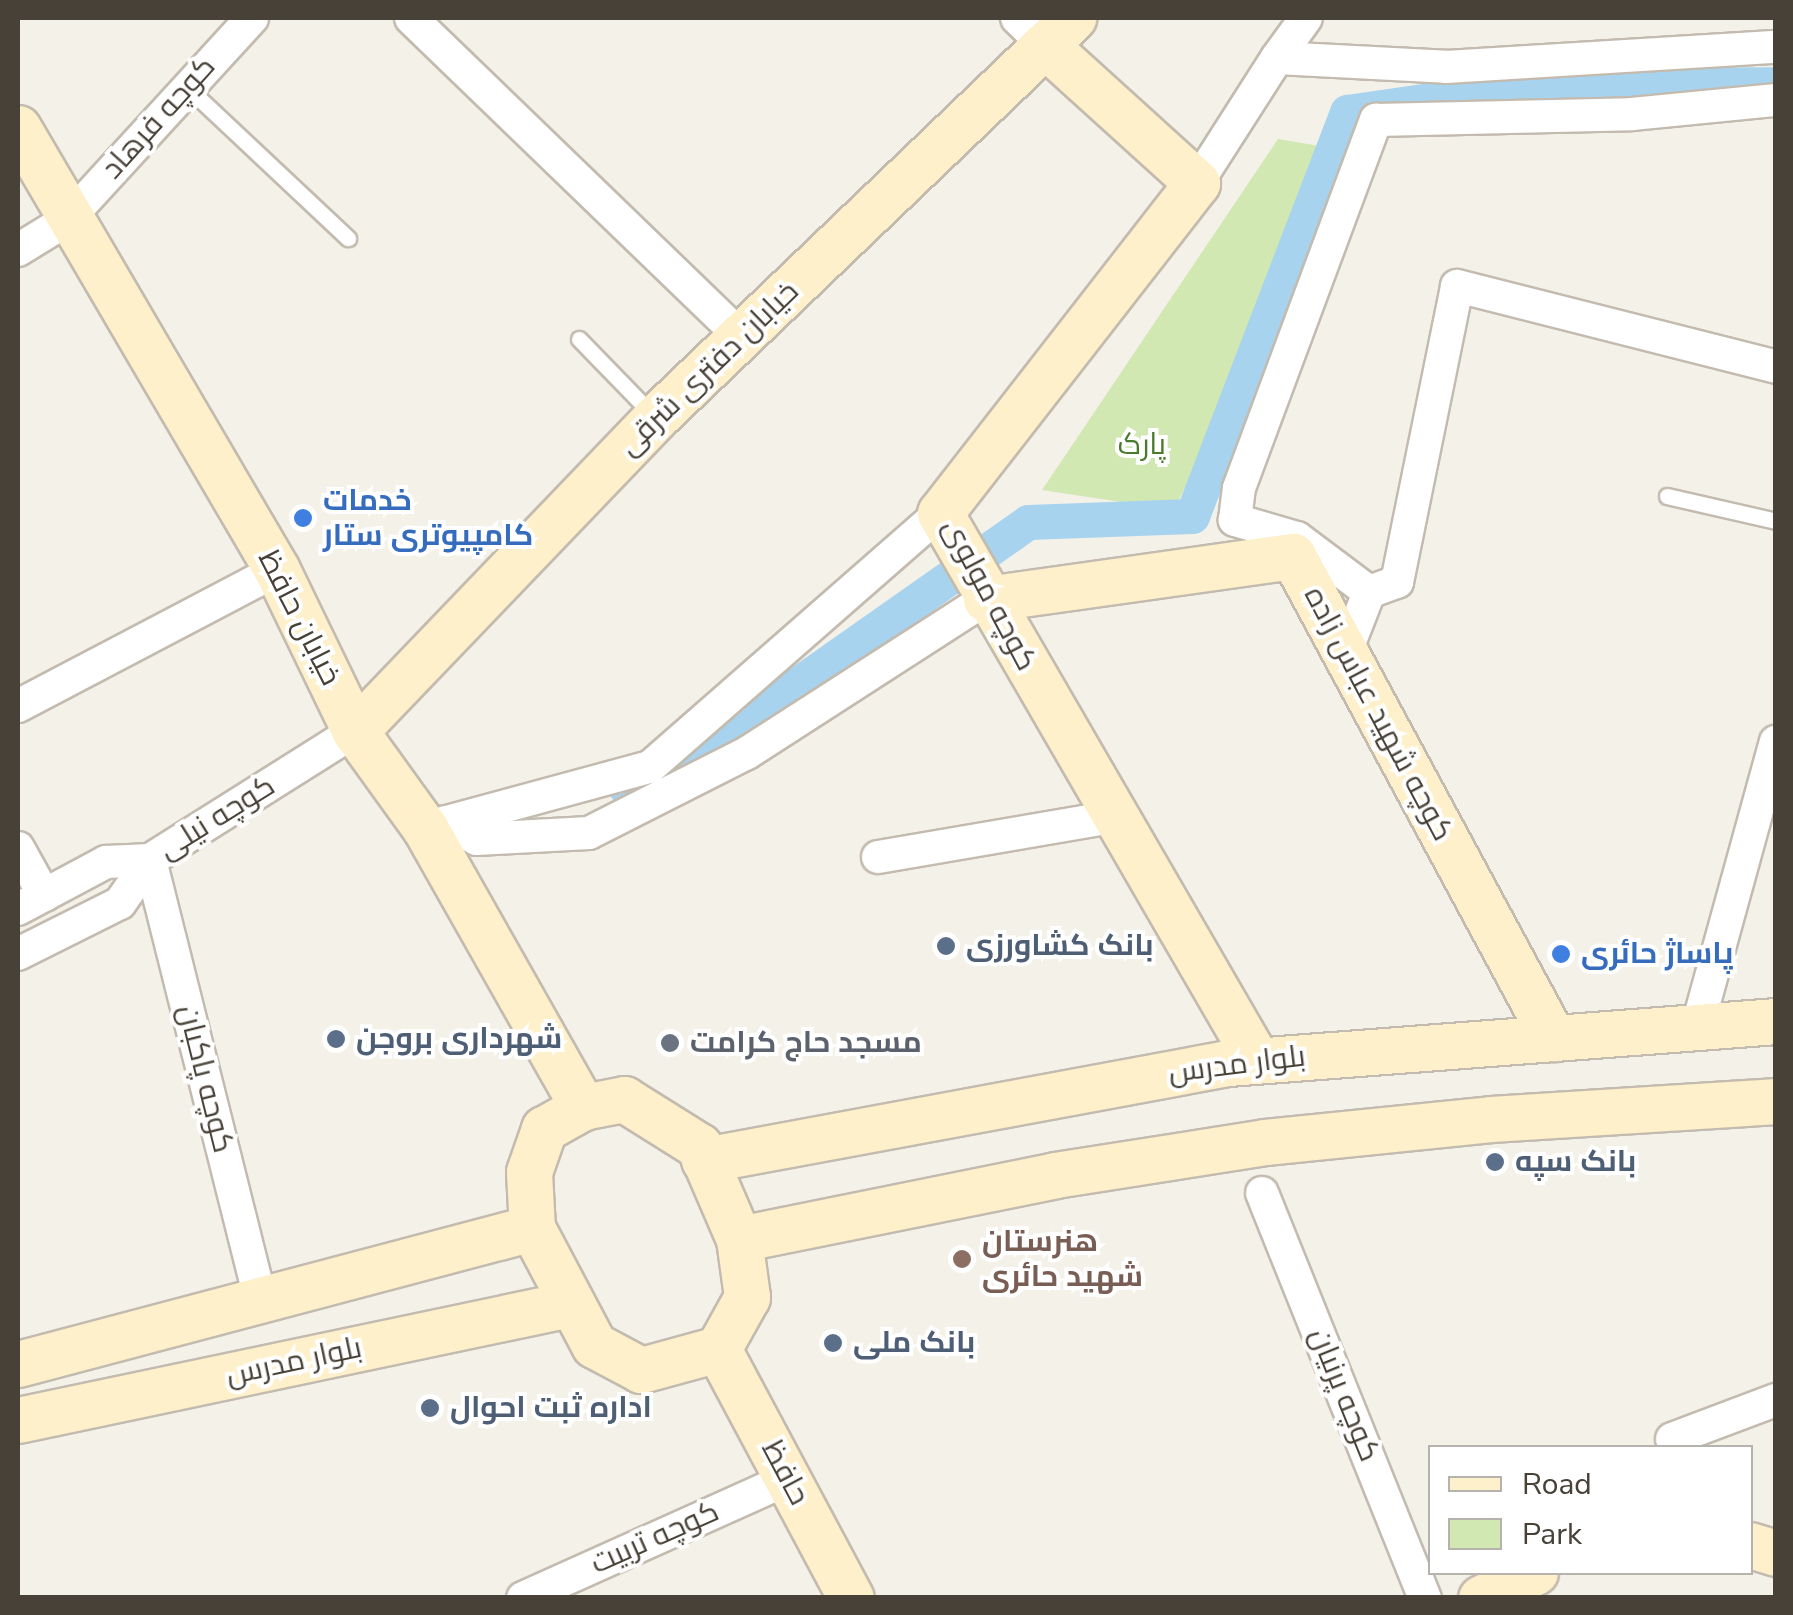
<!DOCTYPE html>
<html>
<head>
<meta charset="utf-8">
<style>
  body { margin:0 }
  #map { position:relative; width:1793px; height:1615px; overflow:hidden; background:#f4f1e9; font-family:"Nunito Sans",Cairo,sans-serif }
  div>[style] { position:absolute }
  [style*='--x'] { left:calc(var(--x)*1px); top:calc(var(--y)*1px); width:calc(var(--w)*1px); rotate:calc(var(--a)*1deg) }
  .green>* { inset:0; background:#d1e8b3 }
  .canal>* { height:35px; margin:-17.5px; padding:0 17.5px; transform-origin:17.5px; border-radius:17.5px; background:#a7d3ef }
  .roads { filter:drop-shadow(2px 0 #c3bbaf) drop-shadow(-2px 0 #c3bbaf) drop-shadow(0 2px #c3bbaf) drop-shadow(0 -2px #c3bbaf) }
  .lane>* { height:15px; margin:-7.5px; padding:0 7.5px; transform-origin:7.5px; border-radius:7.5px; background:#fff }
  .street>* { height:32px; margin:-16px; padding:0 16px; transform-origin:16px; border-radius:16px; background:#fff }
  .secondary>* { height:45px; margin:-22.5px; padding:0 22.5px; transform-origin:22.5px; border-radius:22.5px; background:#fef0ca }
  .dots>* { width:28px; height:28px; translate:-50% -50%; box-sizing:border-box; border:5px solid #fff; border-radius:50% }
  span { translate:-50% -50%; white-space:nowrap; text-align:center; line-height:1.15; -webkit-text-stroke:8px #fff; paint-order:stroke }
  .street-label { font-size:30px; color:#484138 }
  .park-label { font-size:30px; color:#4a7a2b }
  .shop-label { font-size:30px; color:#366cbe; font-weight:700 }
  .left { translate:0 -50%; text-align:left }
  .service-label { font-size:30px; color:#4e5e75; font-weight:700 }
  .worship-label { font-size:30px; color:#5b616d; font-weight:700 }
  .education-label { font-size:30px; color:#785e54; font-weight:700 }
  .frame { position:absolute; inset:0; border:20px solid #484138; pointer-events:none }
  .legend { position:absolute; left:1428px; top:1445px; width:325px; height:130px; box-sizing:border-box; background:#fff; border:2px solid #b6b3af; margin:0; padding:12px 18px; list-style:none; font-size:30px; color:#484138 }
  .legend li { display:flex; align-items:center; gap:20px; height:50px }
  .legend b { width:50px; border:2px solid #b6b3af }
</style>
</head>
<body>
<div id="map">
  <div class="green">
    <div style="clip-path:polygon(1278px 139px,1349px 151px,1174px 510px,1042px 490px)"></div>
  </div>
  <div class="canal">
    <div style="--x:626;--y:788;--w:44;--a:-17.2"></div>
    <div style="--x:668;--y:775;--w:440;--a:-35.1"></div>
    <div style="--x:1028;--y:522;--w:164;--a:-2.1"></div>
    <div style="--x:1192;--y:516;--w:433;--a:-69"></div>
    <div style="--x:1347;--y:112;--w:189;--a:-8.2"></div>
    <div style="--x:1534;--y:85;--w:242;--a:-0.2"></div>
  </div>
  <div class="roads">
    <div class="lane">
      <div style="--x:187;--y:87;--w:221;--a:43.2"></div>
      <div style="--x:579;--y:339;--w:106;--a:45.8"></div>
      <div style="--x:1667;--y:496;--w:112;--a:12.9"></div>
    </div>
    <div class="street">
      <div style="--x:411;--y:18;--w:459;--a:44"></div>
      <div style="--x:1017;--y:18;--w:40;--a:44"></div>
      <div style="--x:1277;--y:58;--w:49;--a:-54.1"></div>
      <div style="--x:1197;--y:183;--w:148;--a:-57.4"></div>
      <div style="--x:1277;--y:58;--w:169;--a:3"></div>
      <div style="--x:1446;--y:67;--w:331;--a:-3.5"></div>
      <div style="--x:18;--y:250;--w:57;--a:-31.5"></div>
      <div style="--x:67;--y:220;--w:274;--a:-47.5"></div>
      <div style="--x:1369;--y:592;--w:30;--a:-20"></div>
      <div style="--x:1397;--y:582;--w:302;--a:-78.5"></div>
      <div style="--x:1457;--y:286;--w:329;--a:14.2"></div>
      <div style="--x:1345;--y:654;--w:66;--a:-68.8"></div>
      <div style="--x:1369;--y:592;--w:90;--a:-143.1"></div>
      <div style="--x:1297;--y:538;--w:65;--a:-163.8"></div>
      <div style="--x:1235;--y:520;--w:32;--a:-83"></div>
      <div style="--x:1239;--y:488;--w:393;--a:-69.6"></div>
      <div style="--x:1376;--y:120;--w:256;--a:-1.3"></div>
      <div style="--x:1632;--y:114;--w:145;--a:-5.6"></div>
      <div style="--x:18;--y:706;--w:293;--a:-27.7"></div>
      <div style="--x:446;--y:822;--w:35;--a:29"></div>
      <div style="--x:477;--y:839;--w:112;--a:-3.1"></div>
      <div style="--x:589;--y:833;--w:177;--a:-26.9"></div>
      <div style="--x:747;--y:753;--w:284;--a:-32.8"></div>
      <div style="--x:425;--y:828;--w:233;--a:-15.2"></div>
      <div style="--x:650;--y:767;--w:386;--a:-41.2"></div>
      <div style="--x:18;--y:848;--w:54;--a:61"></div>
      <div style="--x:878;--y:857;--w:242;--a:-9.7"></div>
      <div style="--x:150;--y:860;--w:451;--a:75.9"></div>
      <div style="--x:18;--y:909;--w:100;--a:-28.1"></div>
      <div style="--x:106;--y:862;--w:44;--a:-2.6"></div>
      <div style="--x:150;--y:860;--w:242;--a:-32.2"></div>
      <div style="--x:18;--y:954;--w:114;--a:-26.6"></div>
      <div style="--x:120;--y:903;--w:52;--a:-55.1"></div>
      <div style="--x:1697;--y:1028;--w:297;--a:-74.6"></div>
      <div style="--x:1262;--y:1193;--w:437;--a:68.1"></div>
      <div style="--x:1672;--y:1439;--w:111;--a:-20.6"></div>
      <div style="--x:523;--y:1598;--w:290;--a:-24.2"></div>
    </div>
    <div class="secondary">
      <div style="--x:1046;--y:46;--w:204;--a:42.2"></div>
      <div style="--x:1197;--y:183;--w:418;--a:127.9"></div>
      <div style="--x:940;--y:513;--w:632;--a:59.91"></div>
      <div style="--x:18;--y:128;--w:512;--a:59.63"></div>
      <div style="--x:277;--y:570;--w:179;--a:64.2"></div>
      <div style="--x:355;--y:731;--w:120;--a:54.2"></div>
      <div style="--x:425;--y:828;--w:321;--a:60.5"></div>
      <div style="--x:986;--y:599;--w:310;--a:-8"></div>
      <div style="--x:1293;--y:556;--w:548;--a:61.66"></div>
      <div style="--x:355;--y:731;--w:434;--a:-46.2"></div>
      <div style="--x:655;--y:418;--w:579;--a:-43.74"></div>
      <div style="--x:624;--y:1099;--w:89;--a:32.1"></div>
      <div style="--x:699;--y:1146;--w:101;--a:66.7"></div>
      <div style="--x:739;--y:1239;--w:59;--a:82.1"></div>
      <div style="--x:747;--y:1297;--w:60;--a:119.1"></div>
      <div style="--x:718;--y:1349;--w:80;--a:164.7"></div>
      <div style="--x:641;--y:1370;--w:53;--a:-152"></div>
      <div style="--x:594;--y:1345;--w:132;--a:-117.9"></div>
      <div style="--x:532;--y:1228;--w:56;--a:-93.1"></div>
      <div style="--x:529;--y:1172;--w:46;--a:-70.8"></div>
      <div style="--x:544;--y:1129;--w:45;--a:-29.4"></div>
      <div style="--x:583;--y:1107;--w:42;--a:-11"></div>
      <div style="--x:704;--y:1160;--w:533;--a:-10.49"></div>
      <div style="--x:1228;--y:1063;--w:550;--a:-4.38"></div>
      <div style="--x:739;--y:1239;--w:322;--a:-11.4"></div>
      <div style="--x:1055;--y:1175;--w:213;--a:-8.9"></div>
      <div style="--x:1265;--y:1142;--w:227;--a:-5.8"></div>
      <div style="--x:1491;--y:1119;--w:286;--a:-3.6"></div>
      <div style="--x:718;--y:1349;--w:282;--a:61.9"></div>
      <div style="--x:18;--y:1364;--w:532;--a:-14.82"></div>
      <div style="--x:18;--y:1420;--w:564;--a:-11.87"></div>
      <div style="--x:1750;--y:1545;--w:27;--a:17"></div>
      <div style="--x:1481;--y:1598;--w:60;--a:-25.7"></div>
    </div>
  </div>
  <div class="dots">
    <div style="left:303px;top:518px;background:#3f7fe0"></div>
    <div style="left:946px;top:946px;background:#5c6f8a"></div>
    <div style="left:1561px;top:954px;background:#3f7fe0"></div>
    <div style="left:336px;top:1039px;background:#5c6f8a"></div>
    <div style="left:670px;top:1043px;background:#6b7280"></div>
    <div style="left:1495px;top:1162px;background:#5c6f8a"></div>
    <div style="left:962px;top:1259px;background:#8d6e63"></div>
    <div style="left:833px;top:1343px;background:#5c6f8a"></div>
    <div style="left:430px;top:1408px;background:#5c6f8a"></div>
  </div>
  <div class="street-label">
    <span style="left:159px;top:118px;rotate:-48deg">کوچه فرهاد</span>
    <span style="left:709px;top:369px;rotate:-44deg">خیابان دفتری شرقی</span>
    <span style="left:989px;top:595px;rotate:62deg">کوچه مولوی</span>
    <span style="left:299px;top:618px;rotate:63deg">خیابان حافظ</span>
    <span style="left:1378px;top:714px;rotate:62deg">کوچه شهید عباس زاده</span>
    <span style="left:217px;top:818px;rotate:-32deg">کوچه نیلی</span>
    <span style="left:1237px;top:1065px;rotate:-7deg">بلوار مدرس</span>
    <span style="left:205px;top:1079px;rotate:76deg">کوچه پاکبان</span>
    <span style="left:294px;top:1362px;rotate:-12deg">بلوار مدرس</span>
    <span style="left:1344px;top:1395px;rotate:68deg">کوچه پرنیان</span>
    <span style="left:785px;top:1473px;rotate:62deg">حافظ</span>
    <span style="left:655px;top:1538px;rotate:-24deg">کوچه تربیت</span>
  </div>
  <div class="park-label">
    <span style="left:1142px;top:445px">پارک</span>
  </div>
  <div class="shop-label">
    <span class="left" style="left:323px;top:518px">خدمات<br>کامپیوتری ستار</span>
    <span class="left" style="left:1581px;top:954px">پاساژ حائری</span>
  </div>
  <div class="service-label">
    <span class="left" style="left:966px;top:946px">بانک کشاورزی</span>
    <span class="left" style="left:356px;top:1039px">شهرداری بروجن</span>
    <span class="left" style="left:1515px;top:1162px">بانک سپه</span>
    <span class="left" style="left:853px;top:1343px">بانک ملی</span>
    <span class="left" style="left:450px;top:1408px">اداره ثبت احوال</span>
  </div>
  <div class="worship-label">
    <span class="left" style="left:690px;top:1043px">مسجد حاج کرامت</span>
  </div>
  <div class="education-label">
    <span class="left" style="left:982px;top:1259px">هنرستان<br>شهید حائری</span>
  </div>
  <div class="frame"></div>
  <ul class="legend">
  <li><b style="height:12px;background:#fef0ca"></b>Road</li>
  <li><b style="height:28px;background:#d1e8b3"></b>Park</li>
  </ul>
</div>
</body>
</html>
